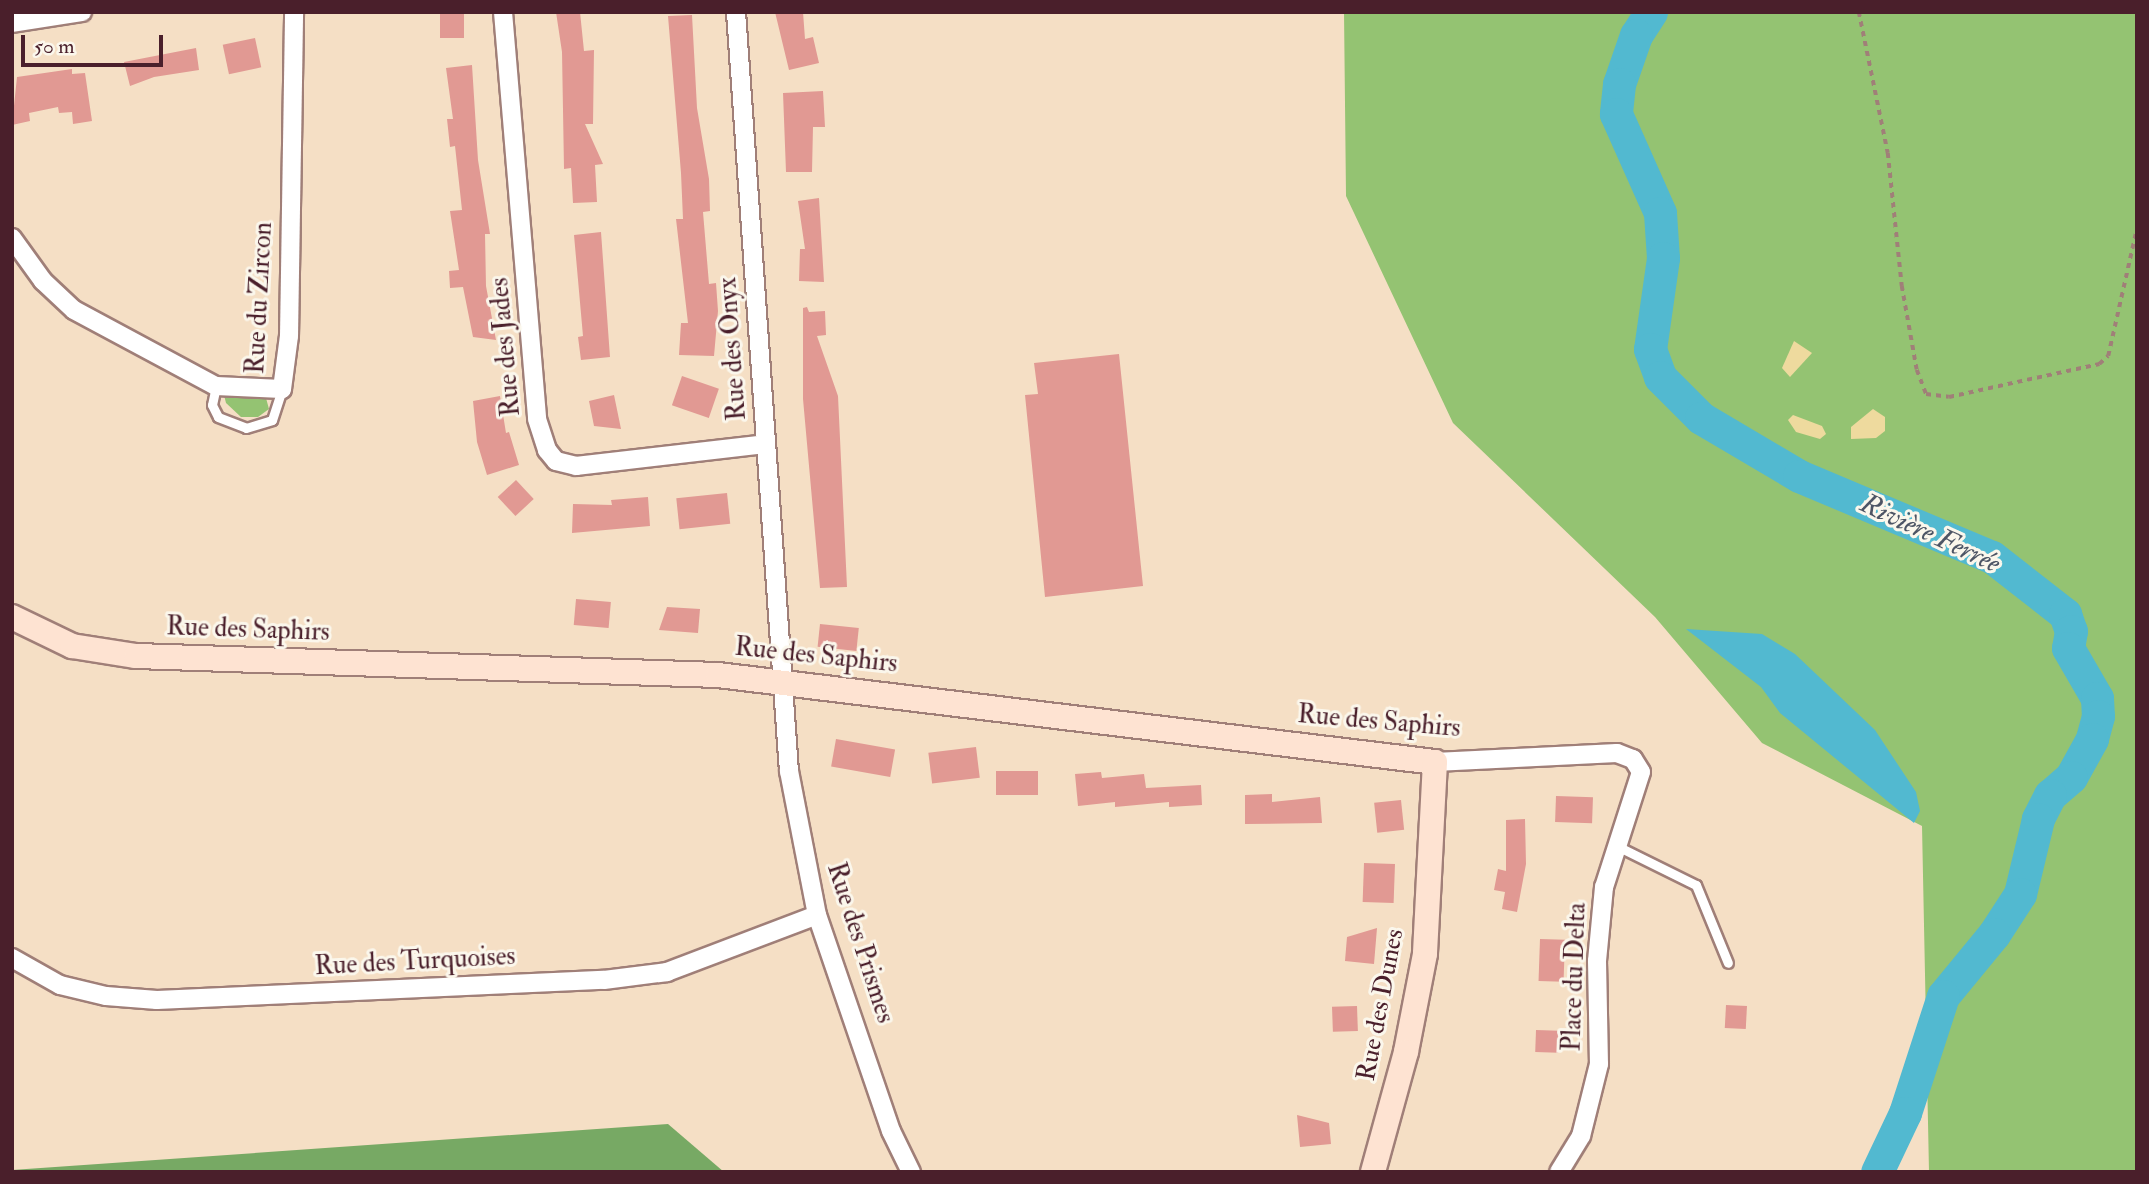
<!DOCTYPE html>
<html>
<head>
<meta charset="utf-8">
<style>
  body { margin:0 }
  #map { position:relative; width:2149px; height:1184px; overflow:hidden; background:#f5dfc5; font-family:"IM FELL Double Pica",serif }
  div>[style] { position:absolute }
  [style*='--x'] { left:calc(var(--x)*1px); top:calc(var(--y)*1px); width:calc(var(--w)*1px); rotate:calc(var(--a)*1deg) }
  .green>* { inset:0; background:#94c372 }
  .forest>* { inset:0; background:#77a964 }
  .sand>* { inset:0; background:#eeda9e }
  .water>* { inset:0; background:#52b9d0 }
  .river>* { height:33px; margin:-16.5px; padding:0 16.5px; transform-origin:16.5px; border-radius:16.5px; background:#52b9d0 }
  .building>* { inset:0; background:#e19993; transform-origin:0 0 }
  .path>* { height:3.5px; margin-top:-1.75px; transform-origin:0; background:repeating-linear-gradient(90deg,#a07f78 0 5px,transparent 0 10px) }
  .roads { filter:drop-shadow(2px 0 #a07f78) drop-shadow(-2px 0 #a07f78) drop-shadow(0 2px #a07f78) drop-shadow(0 -2px #a07f78) }
  .lane>* { height:9px; margin:-4.5px; padding:0 4.5px; transform-origin:4.5px; border-radius:4.5px; background:#fff }
  .street>* { height:18px; margin:-9px; padding:0 9px; transform-origin:9px; border-radius:9px; background:#fff }
  .secondary>* { height:24px; margin:-12px; padding:0 12px; transform-origin:12px; border-radius:12px; background:#fee3d2 }
  span { translate:-50% -50%; white-space:nowrap; text-align:center; line-height:1.15; -webkit-text-stroke:6px #fbf7ec; paint-order:stroke }
  .street-label { font-size:26px; color:#4a1f2b }
  .water-label { font-size:28px; color:#4d5565; font-style:italic }
  .frame { position:absolute; inset:0; border:14px solid #4a1f2b; pointer-events:none }
  .scale { position:absolute; left:21px; top:35px; width:142px; height:32px; box-sizing:border-box; border:4px solid #4a1f2b; border-top:0; padding-left:9px; font-size:21px; line-height:24px; white-space:nowrap; color:#4a1f2b; -webkit-text-stroke:5px #fbf7ec; paint-order:stroke }
</style>
</head>
<body>
<div id="map">
  <div class="green">
    <div style="clip-path:polygon(1344px 12px,2137px 12px,2137px 1172px,1929px 1172px,1922px 826px,1762px 743px,1655px 617px,1453px 423px,1346px 196px)"></div>
    <div style="clip-path:polygon(233px 392px,243px 398px,266px 398px,269px 409px,258px 417px,241px 417px,226px 403px,224px 395px)"></div>
  </div>
  <div class="forest">
    <div style="clip-path:polygon(668px 1124px,724px 1172px,12px 1172px,12px 1170px)"></div>
  </div>
  <div class="sand">
    <div style="clip-path:polygon(1794px 341px,1812px 353px,1790px 377px,1782px 368px)"></div>
    <div style="clip-path:polygon(1873px 409px,1885px 417px,1885px 431px,1876px 438px,1851px 439px,1851px 427px)"></div>
    <div style="clip-path:polygon(1793px 415px,1822px 426px,1826px 434px,1820px 439px,1796px 432px,1788px 420px)"></div>
  </div>
  <div class="water">
    <div style="clip-path:polygon(1686px 629px,1762px 634px,1795px 654px,1875px 730px,1916px 792px,1920px 811px,1914px 823px,1780px 713px,1761px 687px)"></div>
  </div>
  <div class="river">
    <div style="--x:1651;--y:12;--w:27;--a:123"></div>
    <div style="--x:1636;--y:35;--w:52;--a:109.1"></div>
    <div style="--x:1619;--y:84;--w:30;--a:96"></div>
    <div style="--x:1616;--y:114;--w:108;--a:66"></div>
    <div style="--x:1660;--y:213;--w:45;--a:86.2"></div>
    <div style="--x:1663;--y:258;--w:92;--a:98.1"></div>
    <div style="--x:1650;--y:349;--w:30;--a:70"></div>
    <div style="--x:1660;--y:377;--w:58;--a:45"></div>
    <div style="--x:1701;--y:418;--w:114;--a:30.6"></div>
    <div style="--x:1799;--y:476;--w:209;--a:22.8"></div>
    <div style="--x:1992;--y:557;--w:93;--a:38"></div>
    <div style="--x:2065;--y:614;--w:18;--a:71"></div>
    <div style="--x:2071;--y:631;--w:17;--a:100"></div>
    <div style="--x:2068;--y:648;--w:58;--a:59.9"></div>
    <div style="--x:2097;--y:698;--w:18;--a:87"></div>
    <div style="--x:2098;--y:716;--w:24;--a:105"></div>
    <div style="--x:2092;--y:739;--w:43;--a:118.9"></div>
    <div style="--x:2071;--y:777;--w:28;--a:139"></div>
    <div style="--x:2050;--y:795;--w:27;--a:117"></div>
    <div style="--x:2038;--y:819;--w:77;--a:103.5"></div>
    <div style="--x:2020;--y:894;--w:48;--a:123"></div>
    <div style="--x:1994;--y:934;--w:80;--a:129.4"></div>
    <div style="--x:1943;--y:996;--w:123;--a:108"></div>
    <div style="--x:1905;--y:1113;--w:65;--a:115.4"></div>
  </div>
  <div class="building">
    <div style="left:440px;top:12px;width:24px;height:26px"></div>
    <div style="clip-path:polygon(556px 12px,580px 12px,584px 51px,594px 50px,593px 124px,585px 124px,603px 164px,595px 165px,597px 202px,573px 203px,571px 168px,564px 169px,562px 52px)"></div>
    <div style="clip-path:polygon(775px 12px,803px 12px,805px 39px,813px 37px,819px 63px,789px 70px)"></div>
    <div style="clip-path:polygon(692px 15px,697px 108px,709px 179px,710px 211px,703px 212px,709px 284px,716px 283px,718px 311px,714px 356px,679px 355px,681px 323px,688px 323px,676px 219px,683px 219px,681px 173px,668px 16px)"></div>
    <div style="left:255px;top:38px;width:30px;height:33px;rotate:78deg"></div>
    <div style="clip-path:polygon(196px 48px,199px 70px,154px 77px,130px 86px,124px 62px)"></div>
    <div style="clip-path:polygon(472px 65px,478px 160px,490px 234px,485px 234px,486px 286px,496px 340px,473px 337px,463px 287px,450px 288px,449px 271px,459px 270px,450px 211px,462px 210px,455px 146px,450px 147px,447px 119px,453px 119px,446px 68px)"></div>
    <div style="clip-path:polygon(72px 69px,72px 74px,85px 73px,92px 121px,73px 124px,72px 112px,59px 113px,58px 107px,29px 113px,30px 121px,12px 125px,17px 77px)"></div>
    <div style="clip-path:polygon(823px 91px,825px 127px,813px 127px,812px 172px,786px 172px,783px 93px)"></div>
    <div style="clip-path:polygon(819px 198px,824px 282px,799px 281px,800px 249px,805px 249px,798px 201px)"></div>
    <div style="clip-path:polygon(601px 232px,610px 357px,581px 360px,578px 337px,583px 336px,574px 235px)"></div>
    <div style="clip-path:polygon(807px 307px,809px 312px,825px 311px,826px 335px,817px 336px,838px 396px,847px 587px,820px 588px,803px 399px,803px 308px)"></div>
    <div style="clip-path:polygon(1119px 354px,1143px 586px,1045px 597px,1025px 395px,1038px 394px,1034px 363px)"></div>
    <div style="left:682px;top:376px;width:39px;height:31px;rotate:19deg"></div>
    <div style="clip-path:polygon(614px 395px,621px 429px,594px 426px,589px 401px)"></div>
    <div style="clip-path:polygon(500px 396px,506px 433px,509px 432px,519px 465px,487px 475px,477px 442px,473px 401px)"></div>
    <div style="left:516px;top:480px;width:26px;height:25px;rotate:47deg"></div>
    <div style="left:727px;top:493px;width:31px;height:51px;rotate:84deg"></div>
    <div style="clip-path:polygon(648px 497px,650px 526px,572px 533px,573px 504px,612px 505px,611px 500px)"></div>
    <div style="left:576px;top:599px;width:35px;height:26px;rotate:5deg"></div>
    <div style="clip-path:polygon(667px 607px,700px 609px,698px 633px,659px 630px)"></div>
    <div style="left:820px;top:624px;width:39px;height:23px;rotate:6deg"></div>
    <div style="left:836px;top:739px;width:60px;height:28px;rotate:10deg"></div>
    <div style="left:976px;top:747px;width:31px;height:48px;rotate:83deg"></div>
    <div style="left:996px;top:771px;width:42px;height:24px"></div>
    <div style="clip-path:polygon(1101px 772px,1102px 778px,1144px 774px,1146px 788px,1201px 785px,1202px 805px,1169px 807px,1169px 802px,1115px 807px,1115px 802px,1078px 806px,1075px 774px)"></div>
    <div style="clip-path:polygon(1272px 794px,1272px 802px,1320px 797px,1322px 823px,1245px 824px,1245px 795px)"></div>
    <div style="left:1556px;top:796px;width:37px;height:26px;rotate:2deg"></div>
    <div style="left:1401px;top:800px;width:30px;height:27px;rotate:84deg"></div>
    <div style="clip-path:polygon(1525px 819px,1526px 864px,1517px 912px,1502px 909px,1505px 892px,1494px 890px,1498px 869px,1506px 871px,1506px 820px)"></div>
    <div style="left:1364px;top:863px;width:31px;height:39px;rotate:2deg"></div>
    <div style="clip-path:polygon(1377px 928px,1374px 964px,1345px 961px,1347px 937px)"></div>
    <div style="left:1540px;top:939px;width:25px;height:42px;rotate:2deg"></div>
    <div style="left:1726px;top:1005px;width:21px;height:23px;rotate:3deg"></div>
    <div style="left:1357px;top:1006px;width:25px;height:25px;rotate:88deg"></div>
    <div style="left:1536px;top:1030px;width:23px;height:22px;rotate:2deg"></div>
    <div style="clip-path:polygon(1297px 1115px,1329px 1123px,1331px 1144px,1300px 1147px)"></div>
  </div>
  <div class="path">
    <div style="--x:1859;--y:12;--w:144;--a:78.4"></div>
    <div style="--x:1888;--y:153;--w:134;--a:84"></div>
    <div style="--x:1902;--y:286;--w:85;--a:79.9"></div>
    <div style="--x:1917;--y:370;--w:26;--a:69"></div>
    <div style="--x:1926;--y:394;--w:23;--a:7"></div>
    <div style="--x:1949;--y:397;--w:154;--a:-12.4"></div>
    <div style="--x:2099;--y:364;--w:12;--a:-42"></div>
    <div style="--x:2108;--y:356;--w:132;--a:-77.3"></div>
  </div>
  <div class="roads">
    <div class="lane">
      <div style="--x:216;--y:386;--w:19;--a:102"></div>
      <div style="--x:212;--y:405;--w:13;--a:63"></div>
      <div style="--x:218;--y:417;--w:30;--a:21"></div>
      <div style="--x:246;--y:428;--w:27;--a:-17"></div>
      <div style="--x:272;--y:420;--w:33;--a:-72"></div>
      <div style="--x:1617;--y:846;--w:88;--a:26.3"></div>
      <div style="--x:1696;--y:885;--w:84;--a:67.7"></div>
    </div>
    <div class="street">
      <div style="--x:503;--y:12;--w:408;--a:85.2"></div>
      <div style="--x:537;--y:419;--w:33;--a:72"></div>
      <div style="--x:547;--y:450;--w:14;--a:51"></div>
      <div style="--x:556;--y:461;--w:21;--a:14"></div>
      <div style="--x:576;--y:466;--w:190;--a:-6.6"></div>
      <div style="--x:736;--y:12;--w:761;--a:86.01"></div>
      <div style="--x:789;--y:771;--w:147;--a:79"></div>
      <div style="--x:817;--y:915;--w:228;--a:71.1"></div>
      <div style="--x:891;--y:1131;--w:46;--a:64"></div>
      <div style="--x:12;--y:23;--w:71;--a:-8.9"></div>
      <div style="--x:12;--y:238;--w:53;--a:54.2"></div>
      <div style="--x:43;--y:281;--w:42;--a:43.1"></div>
      <div style="--x:74;--y:310;--w:161;--a:28.2"></div>
      <div style="--x:216;--y:386;--w:66;--a:2.6"></div>
      <div style="--x:282;--y:389;--w:53;--a:-82.5"></div>
      <div style="--x:289;--y:336;--w:324;--a:-89.1"></div>
      <div style="--x:1435;--y:762;--w:182;--a:-2.8"></div>
      <div style="--x:1617;--y:753;--w:17;--a:21"></div>
      <div style="--x:1633;--y:759;--w:15;--a:58"></div>
      <div style="--x:1641;--y:772;--w:121;--a:107.8"></div>
      <div style="--x:1604;--y:887;--w:74;--a:95.4"></div>
      <div style="--x:1597;--y:961;--w:103;--a:88.9"></div>
      <div style="--x:1599;--y:1064;--w:74;--a:104"></div>
      <div style="--x:1581;--y:1136;--w:42;--a:121.4"></div>
      <div style="--x:12;--y:958;--w:55;--a:29.4"></div>
      <div style="--x:60;--y:985;--w:47;--a:13.4"></div>
      <div style="--x:106;--y:996;--w:51;--a:4.5"></div>
      <div style="--x:157;--y:1000;--w:447;--a:-2.6"></div>
      <div style="--x:604;--y:980;--w:64;--a:-7.2"></div>
      <div style="--x:667;--y:972;--w:160;--a:-20.8"></div>
    </div>
    <div class="secondary">
      <div style="--x:12;--y:617;--w:67;--a:25.8"></div>
      <div style="--x:72;--y:646;--w:65;--a:8.9"></div>
      <div style="--x:136;--y:656;--w:582;--a:1.87"></div>
      <div style="--x:718;--y:675;--w:722;--a:6.92"></div>
      <div style="--x:1435;--y:762;--w:192;--a:93"></div>
      <div style="--x:1425;--y:954;--w:100;--a:101"></div>
      <div style="--x:1406;--y:1052;--w:124;--a:105.4"></div>
    </div>
  </div>
  <div class="street-label">
    <span style="left:260px;top:298px;rotate:-87deg">Rue du Zircon</span>
    <span style="left:506px;top:347px;rotate:-95deg">Rue des Jades</span>
    <span style="left:733px;top:349px;rotate:-94deg">Rue des Onyx</span>
    <span style="left:248px;top:630px;rotate:2deg">Rue des Saphirs</span>
    <span style="left:816px;top:656px;rotate:6deg">Rue des Saphirs</span>
    <span style="left:1379px;top:722px;rotate:5deg">Rue des Saphirs</span>
    <span style="left:860px;top:943px;rotate:72deg">Rue des Prismes</span>
    <span style="left:415px;top:962px;rotate:-3deg">Rue des Turquoises</span>
    <span style="left:1575px;top:977px;rotate:-88deg">Place du Delta</span>
    <span style="left:1381px;top:1005px;rotate:-79deg">Rue des Dunes</span>
  </div>
  <div class="water-label">
    <span style="left:1930px;top:534px;rotate:25deg">Rivière Ferrée</span>
  </div>
  <div class="frame"></div>
  <div class="scale">50 m</div>
</div>
</body>
</html>
